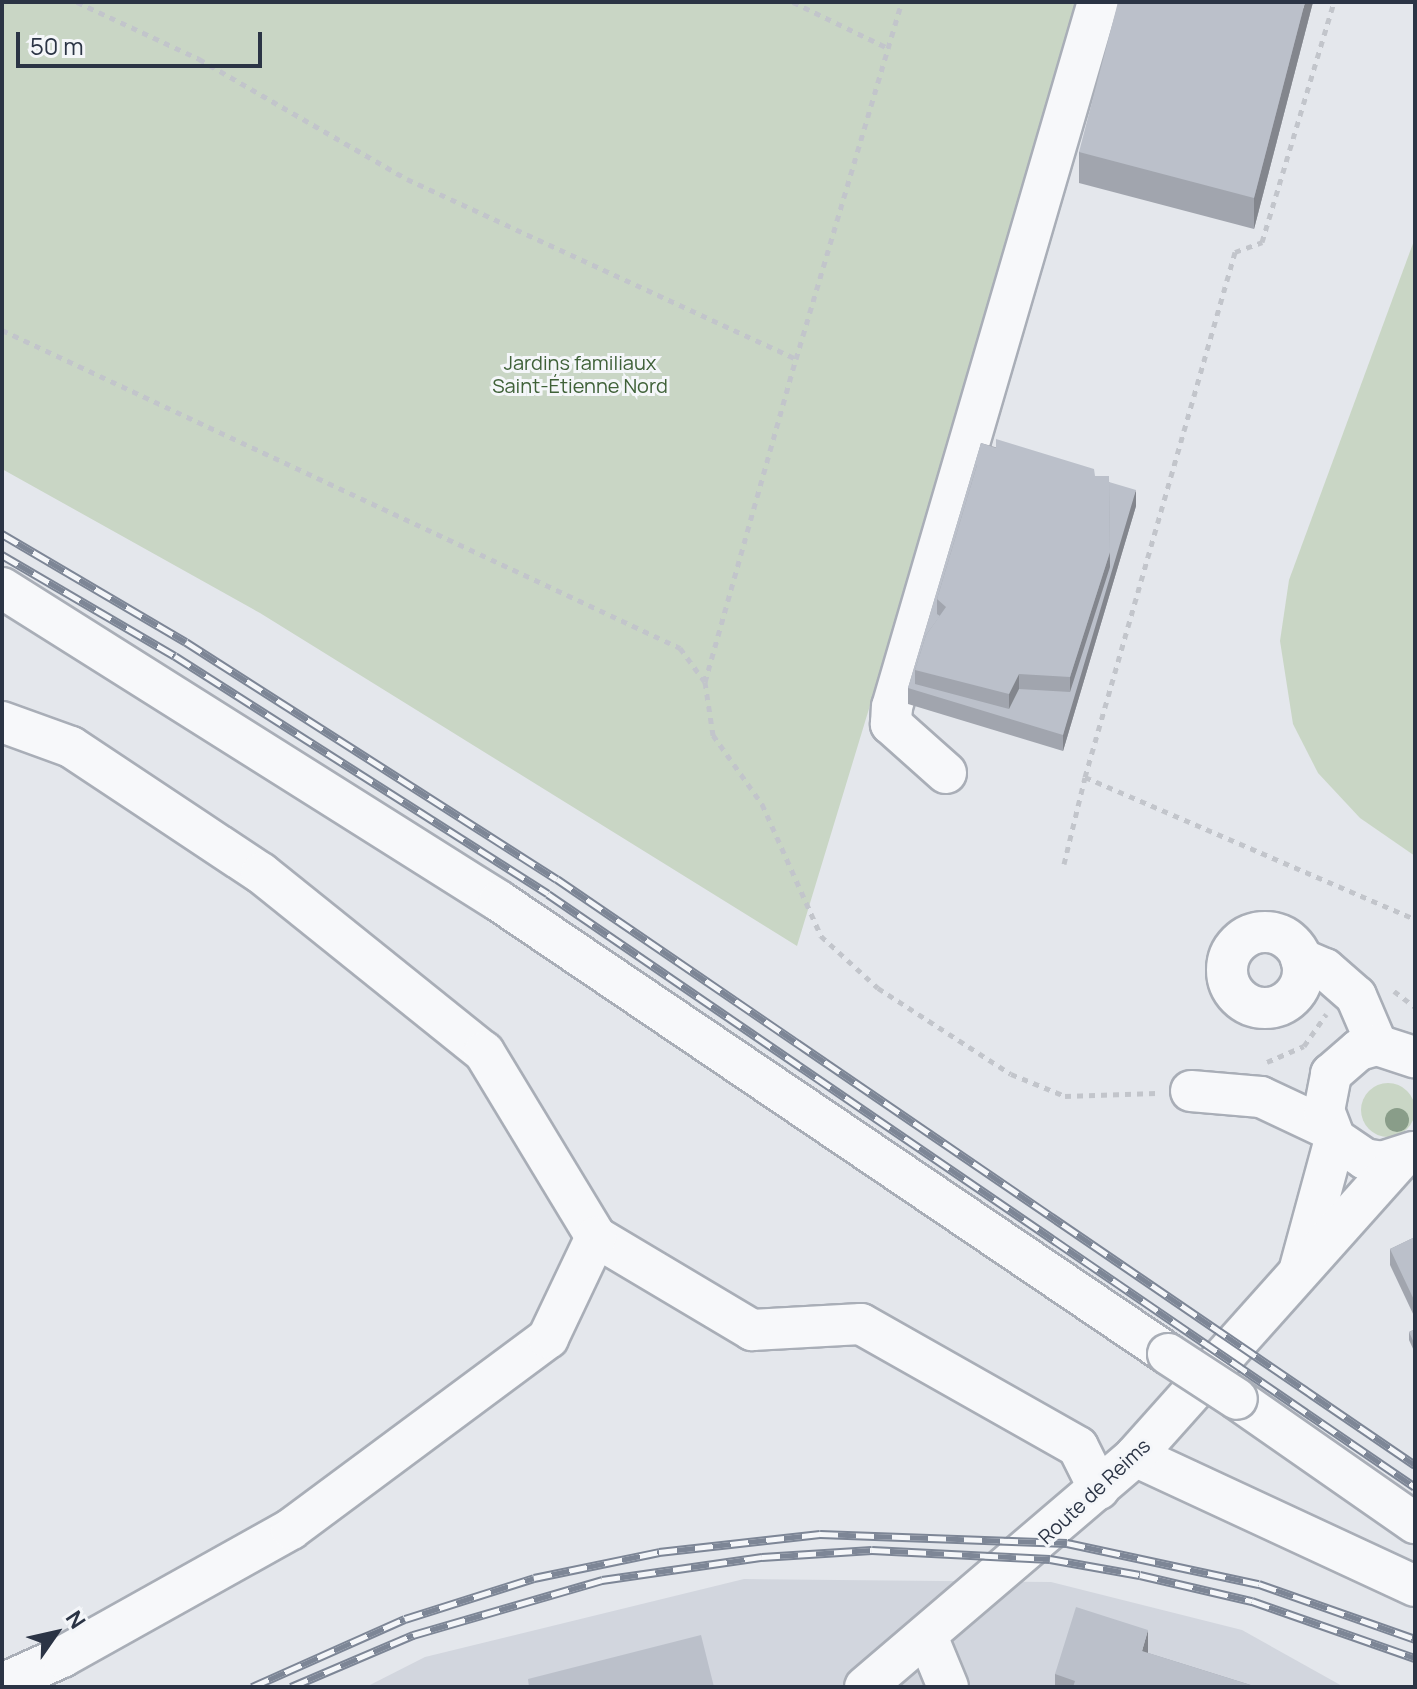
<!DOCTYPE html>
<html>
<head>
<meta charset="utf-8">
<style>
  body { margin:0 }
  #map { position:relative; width:1417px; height:1689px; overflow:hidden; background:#e4e7ec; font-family:Manrope,sans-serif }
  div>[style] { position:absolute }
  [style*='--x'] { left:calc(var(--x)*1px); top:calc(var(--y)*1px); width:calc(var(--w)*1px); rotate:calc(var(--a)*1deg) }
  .built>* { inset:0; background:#d2d6de }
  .green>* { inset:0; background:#c9d6c5 }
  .round { border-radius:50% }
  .path>* { height:5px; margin-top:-2.5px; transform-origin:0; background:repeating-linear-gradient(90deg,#c2c5cb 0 6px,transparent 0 12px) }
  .roads { filter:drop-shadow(2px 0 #a9aeb7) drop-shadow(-2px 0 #a9aeb7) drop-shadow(0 2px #a9aeb7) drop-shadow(0 -2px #a9aeb7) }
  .minor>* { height:40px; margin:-20px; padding:0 20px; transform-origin:20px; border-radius:20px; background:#f7f8fa }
  .minor>.ring { margin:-20px; padding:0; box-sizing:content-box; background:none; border:40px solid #f7f8fa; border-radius:50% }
  .rail>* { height:9px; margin-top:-4.5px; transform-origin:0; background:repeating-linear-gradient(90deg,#f4f6f9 0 18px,#7d8696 0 36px); box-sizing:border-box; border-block:2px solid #7d8696 }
  .bridges { filter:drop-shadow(2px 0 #a9aeb7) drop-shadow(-2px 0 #a9aeb7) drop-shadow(0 2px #a9aeb7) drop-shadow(0 -2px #a9aeb7) }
  .minor-bridge>* { height:40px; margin:-20px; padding:0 20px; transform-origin:20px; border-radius:20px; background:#f7f8fa }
  .trees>* { width:24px; height:24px; margin:-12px; border-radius:50%; background:#899d89 }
  .wall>* { inset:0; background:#a1a5ae }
  .shaded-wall>* { inset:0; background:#83868d }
  .building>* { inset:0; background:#bbc0ca }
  span { translate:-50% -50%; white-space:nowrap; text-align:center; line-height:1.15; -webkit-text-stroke:6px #f4f6f9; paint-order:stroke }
  .park-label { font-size:20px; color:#3f6138 }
  .street-label { font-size:20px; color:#2b3445 }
  .frame { position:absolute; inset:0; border:4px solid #2b3445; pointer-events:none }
  .north { position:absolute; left:16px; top:1593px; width:80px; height:80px; -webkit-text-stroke:6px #f4f6f9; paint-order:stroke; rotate:56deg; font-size:22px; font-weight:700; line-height:32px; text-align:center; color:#2b3445 }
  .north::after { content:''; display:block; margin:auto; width:28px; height:36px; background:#2b3445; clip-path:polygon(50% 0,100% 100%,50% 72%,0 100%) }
  .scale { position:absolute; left:16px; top:32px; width:246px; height:36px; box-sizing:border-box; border:4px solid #2b3445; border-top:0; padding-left:10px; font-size:24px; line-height:28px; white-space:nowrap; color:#2b3445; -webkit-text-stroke:6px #f4f6f9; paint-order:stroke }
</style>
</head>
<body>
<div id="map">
  <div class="built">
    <div style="clip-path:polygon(744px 1579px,1051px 1582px,1242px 1630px,1344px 1687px,366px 1687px,425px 1657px)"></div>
  </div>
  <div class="green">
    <div style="clip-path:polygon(2px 2px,1077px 2px,1017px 221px,797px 946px,260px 613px,2px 469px)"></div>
    <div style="clip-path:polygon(1415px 238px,1415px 856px,1360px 818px,1318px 773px,1293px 724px,1280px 641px,1289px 580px)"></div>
    <div class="round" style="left:1361px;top:1083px;width:54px;height:54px"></div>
  </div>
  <div class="path">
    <div style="--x:77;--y:2;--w:135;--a:25"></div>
    <div style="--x:199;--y:59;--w:240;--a:30"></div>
    <div style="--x:407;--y:179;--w:429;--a:24.8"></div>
    <div style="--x:796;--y:359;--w:372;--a:-73.5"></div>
    <div style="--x:793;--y:2;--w:106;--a:25.8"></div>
    <div style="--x:2;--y:330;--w:749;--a:25.13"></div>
    <div style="--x:680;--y:648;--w:42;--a:53.7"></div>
    <div style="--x:705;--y:682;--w:54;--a:81.4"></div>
    <div style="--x:713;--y:735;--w:85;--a:54.6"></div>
    <div style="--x:762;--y:804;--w:145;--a:65.9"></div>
    <div style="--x:821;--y:936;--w:77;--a:42.4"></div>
    <div style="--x:878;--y:988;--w:158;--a:32.9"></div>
    <div style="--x:1011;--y:1074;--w:58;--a:22.2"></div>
    <div style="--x:1065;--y:1096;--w:91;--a:-1.9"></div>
    <div style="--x:705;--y:682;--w:336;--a:-74.3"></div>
    <div style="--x:1085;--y:777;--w:546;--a:-74.05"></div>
    <div style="--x:1235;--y:252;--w:29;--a:-20"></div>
    <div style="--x:1262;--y:242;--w:251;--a:-73.3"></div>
    <div style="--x:1064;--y:864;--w:89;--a:-76.4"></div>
    <div style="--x:1085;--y:777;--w:359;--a:23.3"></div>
    <div style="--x:1394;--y:991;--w:26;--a:37"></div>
    <div style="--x:1267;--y:1062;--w:40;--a:-23.4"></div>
    <div style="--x:1304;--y:1046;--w:39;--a:-55"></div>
  </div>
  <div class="roads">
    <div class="minor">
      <div style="--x:2;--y:588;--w:587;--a:32.2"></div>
      <div style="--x:499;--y:901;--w:808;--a:34.1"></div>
      <div style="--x:2;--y:722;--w:73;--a:19.9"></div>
      <div style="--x:71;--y:747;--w:228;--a:33.6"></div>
      <div style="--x:261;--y:873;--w:286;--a:38.8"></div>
      <div style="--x:484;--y:1052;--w:216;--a:58.8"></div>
      <div style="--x:596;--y:1237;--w:182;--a:30.8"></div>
      <div style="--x:752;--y:1330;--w:109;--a:-3.2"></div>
      <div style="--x:861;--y:1324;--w:249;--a:29.5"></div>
      <div style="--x:1078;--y:1447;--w:47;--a:63.4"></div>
      <div style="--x:946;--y:773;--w:74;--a:-138.3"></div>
      <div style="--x:891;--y:724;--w:17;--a:-87"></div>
      <div style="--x:892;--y:707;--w:734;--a:-73.71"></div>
      <div class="ring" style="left:1227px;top:932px;width:36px;height:36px"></div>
      <div style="--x:1301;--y:959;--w:26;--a:23"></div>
      <div style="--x:1325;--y:969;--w:41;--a:41.1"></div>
      <div style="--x:1356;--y:996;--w:53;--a:66.8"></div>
      <div style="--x:1191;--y:1091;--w:70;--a:4.9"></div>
      <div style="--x:1261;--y:1097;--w:75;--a:25.2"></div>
      <div style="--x:1413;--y:1152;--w:32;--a:162"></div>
      <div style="--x:1383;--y:1162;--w:18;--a:-171"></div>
      <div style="--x:1365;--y:1159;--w:36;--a:-146"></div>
      <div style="--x:1335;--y:1139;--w:30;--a:-111"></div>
      <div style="--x:1324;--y:1111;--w:38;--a:-79"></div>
      <div style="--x:1331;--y:1074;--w:37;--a:-41"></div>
      <div style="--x:1359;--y:1050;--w:19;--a:-16"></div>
      <div style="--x:1377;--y:1045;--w:40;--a:18"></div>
      <div style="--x:1300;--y:1268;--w:134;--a:-74.8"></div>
      <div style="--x:1237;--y:1399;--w:217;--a:34.9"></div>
      <div style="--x:1135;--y:1456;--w:309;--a:24.9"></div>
      <div style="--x:927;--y:1636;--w:55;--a:67.6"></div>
      <div style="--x:2;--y:1684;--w:66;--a:-24.2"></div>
      <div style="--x:62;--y:1657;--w:262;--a:-29.2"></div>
      <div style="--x:291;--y:1529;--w:320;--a:-36.6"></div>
      <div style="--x:548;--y:1338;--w:112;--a:-64.6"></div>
      <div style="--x:865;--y:1687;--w:355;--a:-40.5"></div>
      <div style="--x:1135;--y:1456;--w:399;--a:-48.2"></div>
    </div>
  </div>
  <div class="rail">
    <div style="--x:2;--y:534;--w:213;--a:30.4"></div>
    <div style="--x:186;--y:642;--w:440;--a:32.6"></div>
    <div style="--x:557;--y:879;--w:1039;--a:34.33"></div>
    <div style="--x:2;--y:555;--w:200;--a:30.3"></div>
    <div style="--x:175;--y:656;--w:442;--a:32.5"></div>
    <div style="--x:548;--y:894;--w:1050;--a:34.37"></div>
    <div style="--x:252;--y:1687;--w:167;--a:-24"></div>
    <div style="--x:405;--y:1619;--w:135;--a:-17.6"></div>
    <div style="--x:534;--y:1578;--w:128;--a:-11.7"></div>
    <div style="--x:659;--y:1552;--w:162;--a:-6.4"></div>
    <div style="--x:820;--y:1534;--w:247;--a:2.1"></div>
    <div style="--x:1067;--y:1543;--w:196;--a:12.1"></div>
    <div style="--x:1259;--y:1584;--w:165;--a:19.4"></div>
    <div style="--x:291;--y:1687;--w:133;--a:-23.1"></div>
    <div style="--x:413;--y:1635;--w:197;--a:-16.2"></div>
    <div style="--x:602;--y:1580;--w:162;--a:-8.2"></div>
    <div style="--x:762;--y:1557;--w:110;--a:-3.6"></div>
    <div style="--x:872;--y:1550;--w:178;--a:2.9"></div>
    <div style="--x:1050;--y:1559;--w:91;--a:10.1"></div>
    <div style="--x:1140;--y:1575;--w:115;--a:13.1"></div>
    <div style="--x:1252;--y:1601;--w:173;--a:19.3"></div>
  </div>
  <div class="bridges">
    <div class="minor-bridge">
      <div style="--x:1168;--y:1354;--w:82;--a:33.1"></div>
    </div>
  </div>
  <div class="trees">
    <div style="left:1397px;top:1120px"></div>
  </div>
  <div class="wall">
    <div style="clip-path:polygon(1313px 2px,1254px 229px,1079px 183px,1079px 152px)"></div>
    <div style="clip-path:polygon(981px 443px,1095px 476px,1109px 482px,1136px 506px,1063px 751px,908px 704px,908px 688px)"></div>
    <div style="clip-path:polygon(1415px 1237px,1415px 1318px,1390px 1265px,1390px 1249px)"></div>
    <div style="clip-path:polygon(1415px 1329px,1415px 1353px,1409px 1340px,1409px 1332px)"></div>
    <div style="clip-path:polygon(1148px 1653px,1257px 1687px,1055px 1687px,1055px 1674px)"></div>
  </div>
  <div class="shaded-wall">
    <div style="clip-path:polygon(1305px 2px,1313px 2px,1254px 229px,1254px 198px)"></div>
    <div style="clip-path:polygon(1136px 490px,1136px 506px,1063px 751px,1063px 735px,1070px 708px,1070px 677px,1110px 552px)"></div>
    <div style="clip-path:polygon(1019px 674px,1019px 705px,1009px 719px,1009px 694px)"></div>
    <div style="clip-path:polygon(1148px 1630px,1148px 1661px,1142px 1651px)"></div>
  </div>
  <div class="building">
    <div style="clip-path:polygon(1118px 2px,1305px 2px,1254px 198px,1079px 152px)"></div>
    <div style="clip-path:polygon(996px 439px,1094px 469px,1095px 476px,1109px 476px,1110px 552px,1070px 677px,1019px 674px,1009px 694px,915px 670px,926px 635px,946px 607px,937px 599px,977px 465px,996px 465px)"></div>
    <div style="clip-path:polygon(981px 443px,996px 448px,996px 465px,977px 465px,937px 599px,937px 614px,940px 616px,926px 635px,915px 670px,915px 684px,1009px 709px,1019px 689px,1070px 692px,1110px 567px,1109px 482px,1136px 490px,1063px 735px,908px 688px)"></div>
    <div style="clip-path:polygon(1415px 1237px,1415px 1302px,1390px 1249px)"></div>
    <div style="clip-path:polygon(1415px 1329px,1415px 1345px,1409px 1332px)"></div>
    <div style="clip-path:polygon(1076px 1607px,1148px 1630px,1142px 1651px,1257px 1687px,1073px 1687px,1075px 1681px,1055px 1674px)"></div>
    <div style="clip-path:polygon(701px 1635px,714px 1687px,529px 1687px,528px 1679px)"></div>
  </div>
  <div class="park-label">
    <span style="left:580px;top:374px">Jardins familiaux<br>Saint-Étienne Nord</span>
  </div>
  <div class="street-label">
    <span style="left:1094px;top:1491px;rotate:-43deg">Route de Reims</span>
  </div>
  <div class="frame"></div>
  <div class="north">N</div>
  <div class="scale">50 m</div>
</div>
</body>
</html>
